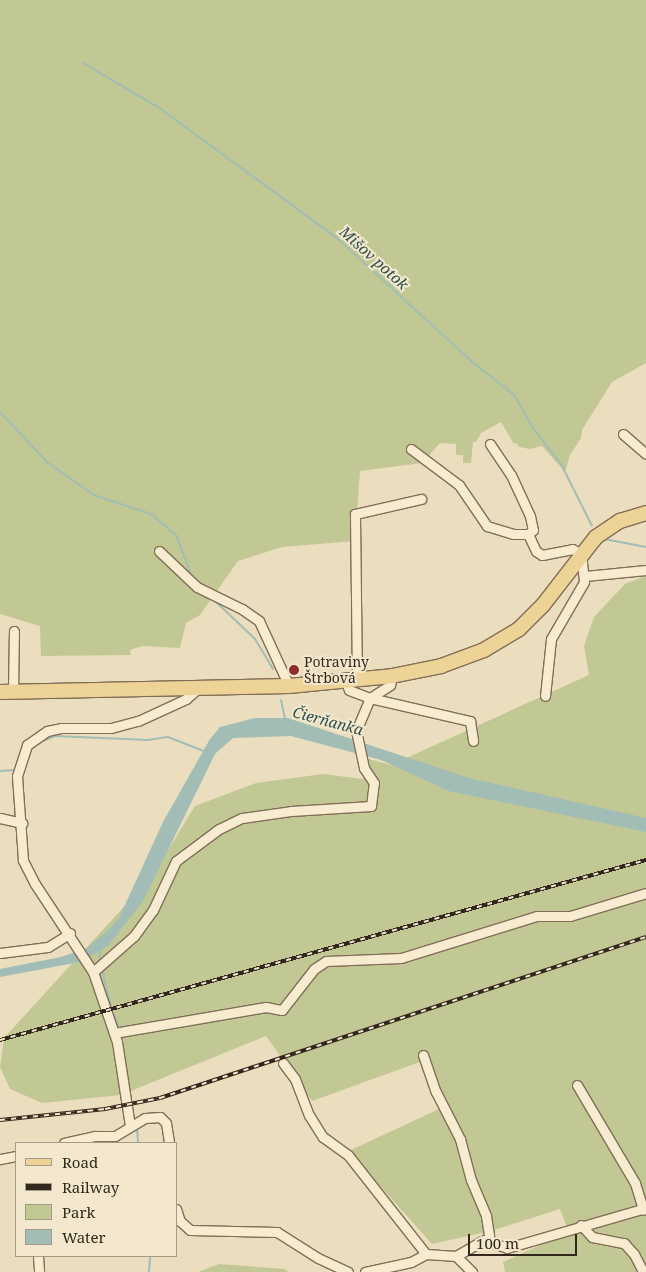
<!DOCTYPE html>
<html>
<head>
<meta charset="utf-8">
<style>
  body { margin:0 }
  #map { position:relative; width:646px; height:1272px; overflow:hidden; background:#ebdebe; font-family:"Noto Serif",serif }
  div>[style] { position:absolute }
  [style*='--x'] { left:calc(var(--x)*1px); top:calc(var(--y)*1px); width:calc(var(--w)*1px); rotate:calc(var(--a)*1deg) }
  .green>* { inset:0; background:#c2c893 }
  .water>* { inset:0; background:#a1bdb5 }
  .stream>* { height:2px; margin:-1px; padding:0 1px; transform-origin:1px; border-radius:1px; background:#a1bdb5 }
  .roads { filter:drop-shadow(1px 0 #826e58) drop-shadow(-1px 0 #826e58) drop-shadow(0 1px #826e58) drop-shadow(0 -1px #826e58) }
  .street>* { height:9px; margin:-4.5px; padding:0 4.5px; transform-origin:4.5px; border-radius:4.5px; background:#f7ebd0 }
  .primary>* { height:14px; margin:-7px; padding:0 7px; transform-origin:7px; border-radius:7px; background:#eed396 }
  .rail>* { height:4px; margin-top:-2px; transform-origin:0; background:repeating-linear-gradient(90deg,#f3e8cd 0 5.5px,#32271c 0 11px); box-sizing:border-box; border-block:1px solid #32271c }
  .dots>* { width:14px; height:14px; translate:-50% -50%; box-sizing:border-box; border:2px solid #f3e8cd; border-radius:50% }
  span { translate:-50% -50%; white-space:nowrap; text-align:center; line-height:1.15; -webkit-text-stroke:4px #f3e8cd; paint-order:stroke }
  .poi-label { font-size:14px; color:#32271c }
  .left { translate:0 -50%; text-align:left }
  .water-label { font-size:15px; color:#2b514f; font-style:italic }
  .legend { position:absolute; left:15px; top:1142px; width:162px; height:115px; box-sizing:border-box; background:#f3e8cd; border:1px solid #a69b86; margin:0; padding:6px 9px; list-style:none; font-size:15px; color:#32271c }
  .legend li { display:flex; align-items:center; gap:10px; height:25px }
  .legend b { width:25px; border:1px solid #a69b86 }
  .scale { position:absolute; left:468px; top:1234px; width:109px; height:22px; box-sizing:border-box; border:2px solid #32271c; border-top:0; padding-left:6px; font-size:15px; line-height:18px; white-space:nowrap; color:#32271c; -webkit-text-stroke:4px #f3e8cd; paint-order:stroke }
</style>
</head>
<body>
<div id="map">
  <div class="green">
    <div style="clip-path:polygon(0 0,646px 0,646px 363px,612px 382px,582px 430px,581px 438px,570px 455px,565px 472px,542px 446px,530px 449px,519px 447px,517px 443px,514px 444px,501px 422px,481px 433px,476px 442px,473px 442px,471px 463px,463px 463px,463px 455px,456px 455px,456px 444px,440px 443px,422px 463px,360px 471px,355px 541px,282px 547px,238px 561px,200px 615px,186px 623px,180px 648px,143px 646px,130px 650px,131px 655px,41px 656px,40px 626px,0 614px)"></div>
    <div style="clip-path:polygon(646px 576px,646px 1272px,505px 1272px,503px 1262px,569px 1232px,560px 1209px,491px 1231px,432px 1244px,349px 1151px,441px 1108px,420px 1062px,312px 1101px,266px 1036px,121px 1095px,42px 1103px,10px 1089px,0 1067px,4px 1038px,152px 876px,195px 806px,256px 783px,323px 774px,362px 779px,371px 775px,365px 758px,391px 765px,589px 675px,584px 646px,594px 617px,625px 584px)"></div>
    <div style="clip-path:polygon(219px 1264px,285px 1269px,288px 1272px,198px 1272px)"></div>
  </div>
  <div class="water">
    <div style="clip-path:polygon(255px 718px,288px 718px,469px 778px,646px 818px,646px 832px,449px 791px,381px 760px,291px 736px,233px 738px,215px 754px,143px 901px,108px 946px,80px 962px,0 977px,0 969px,61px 957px,87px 948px,108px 930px,119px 918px,163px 822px,210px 739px,220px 727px)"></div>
  </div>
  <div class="stream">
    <div style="--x:83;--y:63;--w:87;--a:30.4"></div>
    <div style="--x:158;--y:107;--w:222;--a:36.2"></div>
    <div style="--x:337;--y:238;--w:182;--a:42.5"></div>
    <div style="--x:471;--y:361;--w:55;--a:38.3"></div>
    <div style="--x:514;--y:395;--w:38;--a:60"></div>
    <div style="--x:533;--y:428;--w:46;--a:52.1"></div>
    <div style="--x:561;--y:464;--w:69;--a:63.4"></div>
    <div style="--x:0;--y:412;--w:70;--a:46.7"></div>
    <div style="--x:48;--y:463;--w:56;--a:34.8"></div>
    <div style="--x:94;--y:495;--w:60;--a:18.4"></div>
    <div style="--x:151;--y:514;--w:33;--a:40"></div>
    <div style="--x:176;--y:535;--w:39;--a:69"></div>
    <div style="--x:604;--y:539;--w:43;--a:10.8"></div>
    <div style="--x:214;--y:600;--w:57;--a:43.6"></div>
    <div style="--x:255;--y:639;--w:35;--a:59"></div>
    <div style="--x:281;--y:700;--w:19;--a:78"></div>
    <div style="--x:38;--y:743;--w:18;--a:-22"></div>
    <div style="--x:55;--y:736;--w:93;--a:2.5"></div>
    <div style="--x:148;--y:740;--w:20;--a:-9"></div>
    <div style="--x:168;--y:737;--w:41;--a:21.5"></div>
    <div style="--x:26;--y:761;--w:18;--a:-68"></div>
    <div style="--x:0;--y:771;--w:15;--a:-4"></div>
    <div style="--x:100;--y:950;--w:7;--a:90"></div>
    <div style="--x:102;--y:970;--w:36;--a:76"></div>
    <div style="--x:113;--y:1013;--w:16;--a:68"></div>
    <div style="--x:137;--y:1127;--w:16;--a:86"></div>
    <div style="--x:149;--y:1272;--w:16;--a:-86"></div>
  </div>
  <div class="roads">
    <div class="street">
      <div style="--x:623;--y:434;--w:30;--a:41"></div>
      <div style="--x:490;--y:444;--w:37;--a:56"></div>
      <div style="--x:511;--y:475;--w:45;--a:65.1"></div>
      <div style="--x:530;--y:516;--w:14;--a:78"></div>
      <div style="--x:533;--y:530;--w:6;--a:141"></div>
      <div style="--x:411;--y:449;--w:60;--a:36.9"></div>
      <div style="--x:459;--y:485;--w:50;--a:55.7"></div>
      <div style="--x:487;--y:526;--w:27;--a:17"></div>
      <div style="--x:513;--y:534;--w:15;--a:0"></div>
      <div style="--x:528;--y:534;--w:19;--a:65"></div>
      <div style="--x:536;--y:551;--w:7;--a:34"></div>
      <div style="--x:542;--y:555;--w:31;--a:-11"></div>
      <div style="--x:572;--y:549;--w:10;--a:24"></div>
      <div style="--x:581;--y:553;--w:29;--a:84"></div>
      <div style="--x:584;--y:582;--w:66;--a:120.1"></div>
      <div style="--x:551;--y:639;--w:57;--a:96"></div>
      <div style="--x:159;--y:551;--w:52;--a:43.5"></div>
      <div style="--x:197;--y:587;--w:50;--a:26.1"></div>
      <div style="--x:242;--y:609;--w:21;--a:35"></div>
      <div style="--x:259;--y:621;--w:72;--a:65.2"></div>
      <div style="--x:585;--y:576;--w:61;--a:-5.6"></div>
      <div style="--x:357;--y:680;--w:166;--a:-90.7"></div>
      <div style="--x:355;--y:514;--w:68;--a:-12.8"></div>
      <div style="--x:346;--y:681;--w:9;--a:72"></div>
      <div style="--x:349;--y:690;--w:22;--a:21"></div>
      <div style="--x:370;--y:698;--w:103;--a:13"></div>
      <div style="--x:470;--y:721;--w:20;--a:81"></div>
      <div style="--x:13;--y:692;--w:61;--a:-89.1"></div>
      <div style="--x:0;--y:818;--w:23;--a:13"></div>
      <div style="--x:0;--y:953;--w:48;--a:-7.1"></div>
      <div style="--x:48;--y:947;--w:26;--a:-32"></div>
      <div style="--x:93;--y:972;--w:55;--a:-41.3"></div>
      <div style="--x:134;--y:936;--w:32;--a:-54"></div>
      <div style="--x:153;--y:910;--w:54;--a:-64.9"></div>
      <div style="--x:176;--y:861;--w:54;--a:-36.7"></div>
      <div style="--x:219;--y:829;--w:25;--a:-26"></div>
      <div style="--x:242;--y:818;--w:49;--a:-8.1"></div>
      <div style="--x:291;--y:811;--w:80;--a:-3.6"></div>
      <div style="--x:371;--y:806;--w:23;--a:-83"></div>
      <div style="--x:374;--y:783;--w:18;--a:-124"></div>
      <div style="--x:364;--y:768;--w:38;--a:-102"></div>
      <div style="--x:356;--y:731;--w:36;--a:-67"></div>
      <div style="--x:370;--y:698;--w:24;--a:-33"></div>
      <div style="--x:390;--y:685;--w:9;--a:-77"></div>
      <div style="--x:114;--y:1033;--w:154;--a:-9.7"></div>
      <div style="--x:266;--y:1007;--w:16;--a:11"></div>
      <div style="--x:282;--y:1010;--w:52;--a:-52"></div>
      <div style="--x:314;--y:969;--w:14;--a:-34"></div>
      <div style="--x:326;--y:961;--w:75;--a:-2.3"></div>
      <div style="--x:401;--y:958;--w:142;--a:-17.2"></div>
      <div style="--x:537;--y:916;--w:33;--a:0"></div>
      <div style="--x:570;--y:916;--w:79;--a:-16.8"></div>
      <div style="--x:423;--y:1055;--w:39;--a:71"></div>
      <div style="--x:436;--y:1092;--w:53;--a:62.9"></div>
      <div style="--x:460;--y:1139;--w:42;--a:75"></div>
      <div style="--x:471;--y:1180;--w:39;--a:67"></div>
      <div style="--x:486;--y:1216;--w:25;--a:81"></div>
      <div style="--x:283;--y:1063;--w:20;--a:53"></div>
      <div style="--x:295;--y:1079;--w:39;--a:69"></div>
      <div style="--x:309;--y:1115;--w:26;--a:58"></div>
      <div style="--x:323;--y:1137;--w:31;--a:36"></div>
      <div style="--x:348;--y:1155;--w:126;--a:51.8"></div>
      <div style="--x:426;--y:1254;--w:30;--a:4"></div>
      <div style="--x:456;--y:1256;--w:32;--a:-30"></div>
      <div style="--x:484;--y:1240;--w:24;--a:19"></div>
      <div style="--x:507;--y:1248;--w:145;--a:-16.1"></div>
      <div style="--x:577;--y:1085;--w:114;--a:59.4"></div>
      <div style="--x:635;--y:1183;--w:28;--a:73"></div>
      <div style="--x:130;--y:1126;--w:85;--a:-98.8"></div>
      <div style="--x:117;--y:1042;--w:74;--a:-108.9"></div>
      <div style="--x:93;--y:972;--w:105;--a:-123.4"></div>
      <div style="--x:35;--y:884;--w:27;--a:-117"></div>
      <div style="--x:23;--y:860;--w:84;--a:-94.1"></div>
      <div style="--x:17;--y:776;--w:33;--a:-72"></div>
      <div style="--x:27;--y:745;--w:24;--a:-35"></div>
      <div style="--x:47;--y:731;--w:14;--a:-12"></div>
      <div style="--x:61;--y:728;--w:50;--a:0"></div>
      <div style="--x:111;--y:728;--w:28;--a:-15"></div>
      <div style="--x:138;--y:721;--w:53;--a:-24.6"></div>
      <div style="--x:186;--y:699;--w:13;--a:-42"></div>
      <div style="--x:64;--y:1143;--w:32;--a:-13"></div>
      <div style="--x:95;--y:1136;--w:20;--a:0"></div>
      <div style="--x:115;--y:1136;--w:35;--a:-31"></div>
      <div style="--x:145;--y:1118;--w:15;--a:-4"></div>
      <div style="--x:160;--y:1117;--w:8;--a:45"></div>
      <div style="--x:166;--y:1123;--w:20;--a:81"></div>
      <div style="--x:0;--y:1159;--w:16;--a:-11"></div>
      <div style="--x:176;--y:1209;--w:13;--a:72"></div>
      <div style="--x:180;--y:1221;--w:13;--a:42"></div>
      <div style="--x:190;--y:1230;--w:87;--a:1.3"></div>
      <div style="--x:277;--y:1232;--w:49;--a:32.4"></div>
      <div style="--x:318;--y:1258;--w:33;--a:25"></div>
      <div style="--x:581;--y:1225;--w:16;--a:47"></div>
      <div style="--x:592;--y:1237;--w:33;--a:11"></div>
      <div style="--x:624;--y:1243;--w:15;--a:48"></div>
      <div style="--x:634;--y:1254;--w:20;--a:63"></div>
      <div style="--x:38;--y:1256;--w:16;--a:86"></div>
      <div style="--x:456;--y:1256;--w:23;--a:45"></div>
      <div style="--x:365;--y:1272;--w:47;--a:-12.3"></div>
      <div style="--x:411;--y:1262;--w:17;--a:-28"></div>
    </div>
    <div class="primary">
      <div style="--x:0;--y:692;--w:289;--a:-1.2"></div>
      <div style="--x:289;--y:686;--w:103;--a:-5.5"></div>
      <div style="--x:392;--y:676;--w:50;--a:-11.5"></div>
      <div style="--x:441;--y:666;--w:46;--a:-20.4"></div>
      <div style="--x:484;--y:650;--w:41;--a:-31"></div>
      <div style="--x:519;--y:629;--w:34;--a:-45"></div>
      <div style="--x:543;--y:605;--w:86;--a:-52.1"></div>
      <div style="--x:596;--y:537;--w:29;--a:-34"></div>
      <div style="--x:620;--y:521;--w:27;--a:-17"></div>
    </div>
  </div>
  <div class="rail">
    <div style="--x:0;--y:1040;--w:671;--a:-15.57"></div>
    <div style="--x:0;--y:1120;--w:106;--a:-6"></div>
    <div style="--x:105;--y:1109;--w:56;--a:-11.3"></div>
    <div style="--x:160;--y:1098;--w:512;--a:-18.33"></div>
  </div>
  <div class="dots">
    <div style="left:294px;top:670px;background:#8e2b2b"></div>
  </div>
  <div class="poi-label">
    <span class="left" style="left:304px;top:670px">Potraviny<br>Štrbová</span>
  </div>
  <div class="water-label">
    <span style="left:374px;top:258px;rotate:42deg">Mišov potok</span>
    <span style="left:328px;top:721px;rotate:15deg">Čierňanka</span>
  </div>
  <ul class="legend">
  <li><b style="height:6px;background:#eed396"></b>Road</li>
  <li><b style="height:6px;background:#32271c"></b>Railway</li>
  <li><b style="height:14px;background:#c2c893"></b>Park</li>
  <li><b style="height:14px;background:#a1bdb5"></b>Water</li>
  </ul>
  <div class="scale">100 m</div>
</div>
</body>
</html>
